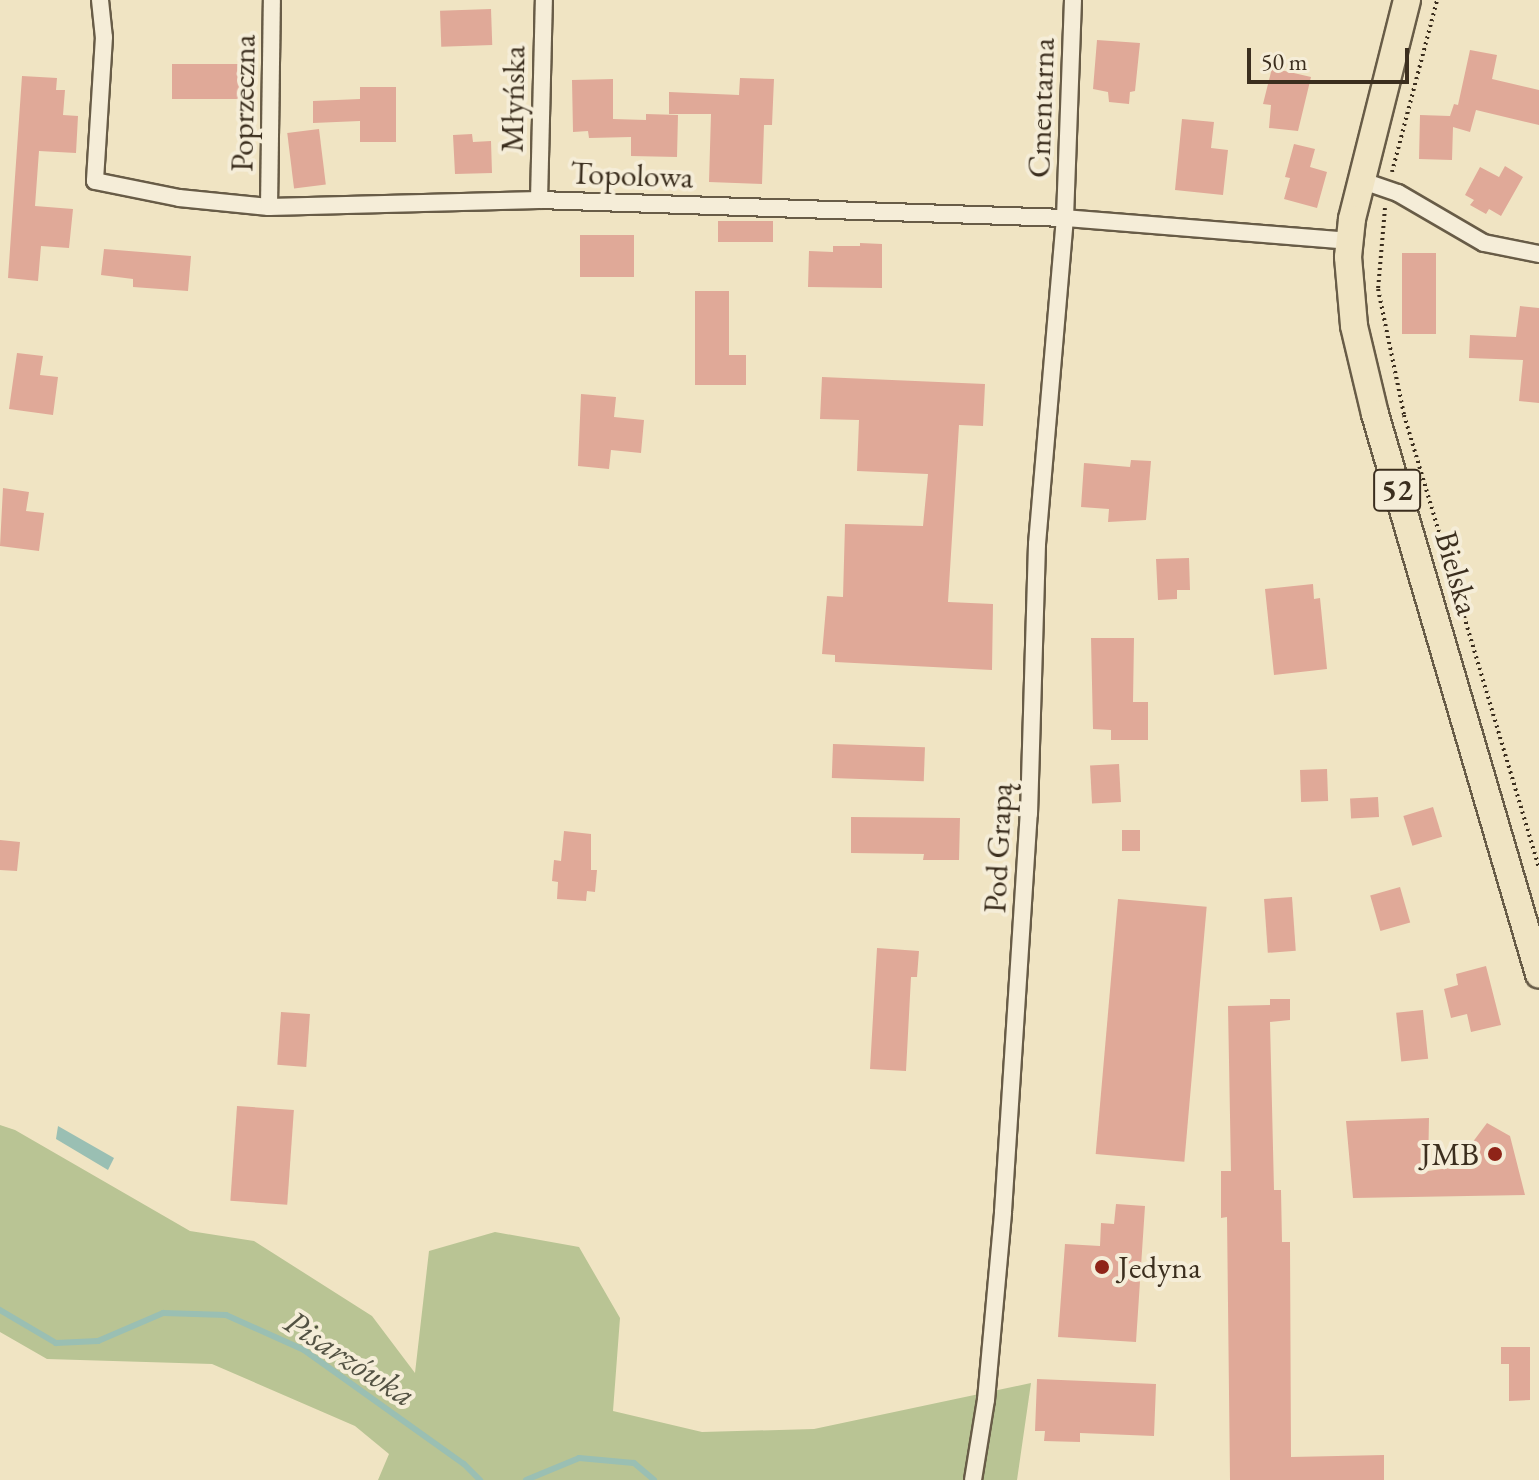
<!DOCTYPE html>
<html>
<head>
<meta charset="utf-8">
<style>
  body { margin:0 }
  #map { position:relative; width:1539px; height:1480px; overflow:hidden; background:#f0e4c3; font-family:"EB Garamond",serif }
  div>[style] { position:absolute }
  [style*='--x'] { left:calc(var(--x)*1px); top:calc(var(--y)*1px); width:calc(var(--w)*1px); rotate:calc(var(--a)*1deg) }
  .green>* { inset:0; background:#b9c494 }
  .water>* { inset:0; background:#9abfb3 }
  .stream>* { height:6px; margin:-3px; padding:0 3px; transform-origin:3px; border-radius:3px; background:#9abfb3 }
  .building>* { inset:0; background:#e0a998; transform-origin:0 0 }
  .path>* { height:4px; margin-top:-2px; transform-origin:0; background:repeating-linear-gradient(90deg,#3b2e1e 0 2px,transparent 0 6px) }
  .roads { filter:drop-shadow(2px 0 #685c47) drop-shadow(-2px 0 #685c47) drop-shadow(0 2px #685c47) drop-shadow(0 -2px #685c47) }
  .street>* { height:16px; margin:-8px; padding:0 8px; transform-origin:8px; border-radius:8px; background:#f5edd8 }
  .primary>* { height:26px; margin:-13px; padding:0 13px; transform-origin:13px; border-radius:13px; background:#f0e4c3 }
  .dots>* { width:22px; height:22px; translate:-50% -50%; box-sizing:border-box; border:4px solid #f5edd8; border-radius:50% }
  span { translate:-50% -50%; white-space:nowrap; text-align:center; line-height:1.15; -webkit-text-stroke:8px #f5edd8; paint-order:stroke }
  .shield-label span { padding:2px 6px; background:#f5edd8; border:2px solid; border-radius:6px; -webkit-text-stroke-width:0 }
  .shield-label { font-size:30px; color:#3b2e1e; font-weight:700 }
  .street-label { font-size:32px; color:#3b2e1e }
  .poi-label { font-size:32px; color:#3b2e1e }
  .right { translate:-100% -50%; text-align:right }
  .left { translate:0 -50%; text-align:left }
  .water-label { font-size:34px; color:#535243; font-style:italic }
  .scale { position:absolute; left:1247px; top:48px; width:162px; height:36px; box-sizing:border-box; border:4px solid #3b2e1e; border-top:0; padding-left:10px; font-size:24px; line-height:28px; white-space:nowrap; color:#3b2e1e; -webkit-text-stroke:6px #f5edd8; paint-order:stroke }
</style>
</head>
<body>
<div id="map">
  <div class="green">
    <div style="clip-path:polygon(0 1125px,15px 1130px,190px 1231px,254px 1241px,372px 1316px,415px 1373px,429px 1251px,495px 1232px,579px 1247px,620px 1318px,613px 1411px,702px 1432px,814px 1429px,1031px 1383px,1017px 1480px,378px 1480px,389px 1454px,355px 1426px,212px 1364px,47px 1359px,0 1332px)"></div>
  </div>
  <div class="water">
    <div style="clip-path:polygon(58px 1126px,114px 1158px,108px 1170px,56px 1139px)"></div>
  </div>
  <div class="stream">
    <div style="--x:0;--y:1310;--w:65;--a:30.5"></div>
    <div style="--x:56;--y:1343;--w:42;--a:-2.7"></div>
    <div style="--x:98;--y:1341;--w:71;--a:-23.3"></div>
    <div style="--x:163;--y:1313;--w:63;--a:1.8"></div>
    <div style="--x:226;--y:1315;--w:85;--a:24.2"></div>
    <div style="--x:304;--y:1350;--w:196;--a:35.5"></div>
    <div style="--x:464;--y:1464;--w:23;--a:45"></div>
    <div style="--x:526;--y:1480;--w:57;--a:-22.5"></div>
    <div style="--x:579;--y:1458;--w:55;--a:5.2"></div>
    <div style="--x:634;--y:1463;--w:26;--a:40"></div>
  </div>
  <div class="building">
    <div style="left:491px;top:9px;width:36px;height:51px;rotate:88deg"></div>
    <div style="clip-path:polygon(1097px 40px,1140px 43px,1135px 91px,1130px 92px,1129px 104px,1109px 102px,1108px 92px,1093px 89px)"></div>
    <div style="clip-path:polygon(1470px 50px,1497px 55px,1492px 79px,1539px 90px,1539px 125px,1476px 110px,1470px 132px,1453px 127px,1452px 160px,1419px 159px,1420px 115px,1450px 116px,1454px 104px,1458px 105px)"></div>
    <div style="left:246px;top:64px;width:35px;height:74px;rotate:90deg"></div>
    <div style="clip-path:polygon(1272px 68px,1311px 77px,1298px 131px,1269px 128px,1271px 105px,1263px 104px)"></div>
    <div style="clip-path:polygon(22px 76px,57px 78px,56px 90px,65px 90px,63px 115px,78px 116px,76px 153px,39px 151px,35px 206px,73px 209px,69px 248px,41px 246px,38px 281px,8px 278px)"></div>
    <div style="clip-path:polygon(740px 78px,774px 79px,772px 125px,764px 125px,762px 184px,709px 182px,711px 114px,669px 114px,669px 92px,739px 95px)"></div>
    <div style="clip-path:polygon(613px 79px,613px 119px,646px 120px,646px 114px,678px 115px,677px 157px,631px 156px,631px 137px,589px 138px,588px 131px,573px 132px,572px 80px)"></div>
    <div style="clip-path:polygon(360px 87px,396px 87px,396px 142px,360px 142px,360px 121px,313px 123px,313px 101px,360px 99px)"></div>
    <div style="clip-path:polygon(1182px 119px,1214px 122px,1211px 148px,1228px 150px,1223px 195px,1175px 190px)"></div>
    <div style="left:319px;top:129px;width:56px;height:32px;rotate:83deg"></div>
    <div style="clip-path:polygon(472px 134px,473px 142px,491px 141px,492px 173px,455px 174px,453px 135px)"></div>
    <div style="clip-path:polygon(1294px 144px,1315px 149px,1310px 167px,1327px 172px,1317px 208px,1284px 199px,1290px 178px,1285px 177px)"></div>
    <div style="clip-path:polygon(1505px 166px,1523px 177px,1501px 216px,1489px 209px,1486px 214px,1470px 205px,1474px 200px,1465px 195px,1480px 167px,1499px 177px)"></div>
    <div style="left:718px;top:221px;width:55px;height:21px"></div>
    <div style="left:634px;top:235px;width:42px;height:54px;rotate:90deg"></div>
    <div style="clip-path:polygon(860px 243px,882px 244px,882px 288px,808px 287px,809px 251px,833px 252px,833px 246px,860px 246px)"></div>
    <div style="clip-path:polygon(104px 249px,191px 256px,188px 291px,133px 287px,133px 279px,101px 275px)"></div>
    <div style="left:1402px;top:253px;width:34px;height:81px"></div>
    <div style="clip-path:polygon(695px 291px,729px 291px,729px 355px,746px 355px,746px 385px,695px 385px)"></div>
    <div style="clip-path:polygon(1520px 306px,1539px 308px,1539px 403px,1519px 401px,1523px 360px,1469px 358px,1470px 335px,1516px 337px)"></div>
    <div style="clip-path:polygon(17px 353px,43px 356px,40px 375px,58px 377px,53px 415px,9px 409px)"></div>
    <div style="clip-path:polygon(822px 377px,985px 384px,983px 426px,959px 425px,948px 602px,993px 604px,992px 670px,835px 662px,835px 655px,822px 654px,827px 596px,843px 597px,845px 524px,923px 526px,928px 474px,857px 471px,859px 420px,820px 419px)"></div>
    <div style="clip-path:polygon(581px 394px,616px 397px,614px 417px,644px 420px,641px 453px,611px 450px,609px 469px,578px 466px)"></div>
    <div style="clip-path:polygon(1131px 460px,1151px 461px,1146px 520px,1108px 522px,1109px 509px,1081px 507px,1084px 463px,1130px 467px)"></div>
    <div style="clip-path:polygon(3px 488px,29px 492px,26px 511px,44px 513px,39px 551px,0 546px)"></div>
    <div style="clip-path:polygon(1189px 558px,1190px 590px,1177px 590px,1177px 599px,1158px 600px,1156px 559px)"></div>
    <div style="clip-path:polygon(1313px 584px,1314px 599px,1320px 598px,1327px 669px,1274px 675px,1265px 589px)"></div>
    <div style="clip-path:polygon(1091px 638px,1134px 638px,1133px 702px,1148px 702px,1148px 740px,1111px 740px,1111px 730px,1093px 729px)"></div>
    <div style="left:833px;top:744px;width:92px;height:34px;rotate:2deg"></div>
    <div style="left:1119px;top:764px;width:38px;height:29px;rotate:87deg"></div>
    <div style="left:1327px;top:769px;width:32px;height:27px;rotate:88deg"></div>
    <div style="left:1378px;top:797px;width:20px;height:28px;rotate:87deg"></div>
    <div style="left:1433px;top:807px;width:31px;height:31px;rotate:73deg"></div>
    <div style="clip-path:polygon(851px 817px,960px 818px,959px 860px,923px 860px,924px 854px,851px 853px)"></div>
    <div style="left:1122px;top:830px;width:18px;height:21px"></div>
    <div style="clip-path:polygon(564px 831px,591px 834px,591px 870px,597px 870px,595px 892px,587px 891px,586px 901px,557px 899px,558px 882px,552px 881px,554px 860px,561px 861px)"></div>
    <div style="clip-path:polygon(0 840px,20px 842px,17px 871px,0 870px)"></div>
    <div style="left:1400px;top:887px;width:37px;height:31px;rotate:74deg"></div>
    <div style="left:1292px;top:897px;width:54px;height:28px;rotate:86deg"></div>
    <div style="left:1118px;top:899px;width:89px;height:256px;rotate:5deg"></div>
    <div style="clip-path:polygon(877px 948px,919px 951px,917px 977px,911px 977px,906px 1071px,870px 1069px)"></div>
    <div style="clip-path:polygon(1486px 966px,1501px 1025px,1471px 1032px,1467px 1014px,1451px 1018px,1444px 989px,1458px 985px,1456px 974px)"></div>
    <div style="clip-path:polygon(1270px 999px,1290px 999px,1290px 1020px,1270px 1022px,1274px 1190px,1281px 1190px,1282px 1242px,1290px 1242px,1291px 1457px,1384px 1455px,1384px 1480px,1230px 1480px,1227px 1217px,1221px 1218px,1221px 1171px,1231px 1171px,1228px 1006px,1270px 1005px)"></div>
    <div style="left:1423px;top:1010px;width:49px;height:27px;rotate:84deg"></div>
    <div style="left:281px;top:1012px;width:29px;height:53px;rotate:4deg"></div>
    <div style="left:237px;top:1106px;width:57px;height:95px;rotate:4deg"></div>
    <div style="clip-path:polygon(1429px 1118px,1428px 1171px,1477px 1164px,1472px 1143px,1487px 1123px,1510px 1136px,1525px 1195px,1353px 1198px,1346px 1121px)"></div>
    <div style="clip-path:polygon(1116px 1204px,1145px 1206px,1136px 1342px,1058px 1337px,1065px 1244px,1100px 1246px,1101px 1223px,1114px 1224px)"></div>
    <div style="clip-path:polygon(1501px 1347px,1530px 1347px,1530px 1400px,1509px 1401px,1509px 1364px,1501px 1364px)"></div>
    <div style="clip-path:polygon(1037px 1379px,1156px 1384px,1154px 1436px,1080px 1433px,1080px 1442px,1044px 1441px,1045px 1431px,1035px 1431px)"></div>
  </div>
  <div class="path">
    <div style="--x:1392;--y:172;--w:178;--a:-75.3"></div>
    <div style="--x:1385;--y:208;--w:81;--a:94.9"></div>
    <div style="--x:1378;--y:289;--w:129;--a:78.3"></div>
    <div style="--x:1404;--y:415;--w:472;--a:73.4"></div>
  </div>
  <div class="roads">
    <div class="street">
      <div style="--x:100;--y:0;--w:37;--a:84"></div>
      <div style="--x:104;--y:37;--w:144;--a:93.6"></div>
      <div style="--x:95;--y:181;--w:86;--a:11.4"></div>
      <div style="--x:179;--y:198;--w:90;--a:5.7"></div>
      <div style="--x:269;--y:207;--w:270;--a:-1.5"></div>
      <div style="--x:539;--y:200;--w:526;--a:1.96"></div>
      <div style="--x:1065;--y:218;--w:285;--a:4.6"></div>
      <div style="--x:1360;--y:180;--w:40;--a:18.9"></div>
      <div style="--x:1398;--y:193;--w:99;--a:30.2"></div>
      <div style="--x:1484;--y:243;--w:56;--a:11.3"></div>
      <div style="--x:539;--y:200;--w:200;--a:-88.6"></div>
      <div style="--x:269;--y:207;--w:207;--a:-89.2"></div>
      <div style="--x:973;--y:1480;--w:81;--a:-80.8"></div>
      <div style="--x:986;--y:1400;--w:189;--a:-84.8"></div>
      <div style="--x:1003;--y:1212;--w:399;--a:-86.3"></div>
      <div style="--x:1029;--y:814;--w:270;--a:-88.3"></div>
      <div style="--x:1037;--y:544;--w:327;--a:-85.1"></div>
      <div style="--x:1065;--y:218;--w:218;--a:-87.9"></div>
    </div>
    <div class="primary">
      <div style="--x:1407;--y:0;--w:226;--a:104.1"></div>
      <div style="--x:1352;--y:219;--w:38;--a:96"></div>
      <div style="--x:1348;--y:257;--w:69;--a:85"></div>
      <div style="--x:1354;--y:326;--w:90;--a:76.6"></div>
      <div style="--x:1375;--y:414;--w:584;--a:73.68"></div>
    </div>
  </div>
  <div class="dots">
    <div style="left:1495px;top:1154px;background:#8f2418"></div>
    <div style="left:1102px;top:1267px;background:#8f2418"></div>
  </div>
  <div class="shield-label">
    <span style="left:1397px;top:490px">52</span>
  </div>
  <div class="street-label">
    <span style="left:513px;top:99px;rotate:-89deg">Młyńska</span>
    <span style="left:243px;top:103px;rotate:-89deg">Poprzeczna</span>
    <span style="left:1041px;top:108px;rotate:-88deg">Cmentarna</span>
    <span style="left:632px;top:175px;rotate:2deg">Topolowa</span>
    <span style="left:1457px;top:573px;rotate:74deg">Bielska</span>
    <span style="left:998px;top:848px;rotate:-87deg">Pod Grapą</span>
  </div>
  <div class="poi-label">
    <span class="right" style="left:1479px;top:1154px">JMB</span>
    <span class="left" style="left:1118px;top:1267px">Jedyna</span>
  </div>
  <div class="water-label">
    <span style="left:350px;top:1358px;rotate:33deg">Pisarzówka</span>
  </div>
  <div class="scale">50 m</div>
</div>
</body>
</html>
